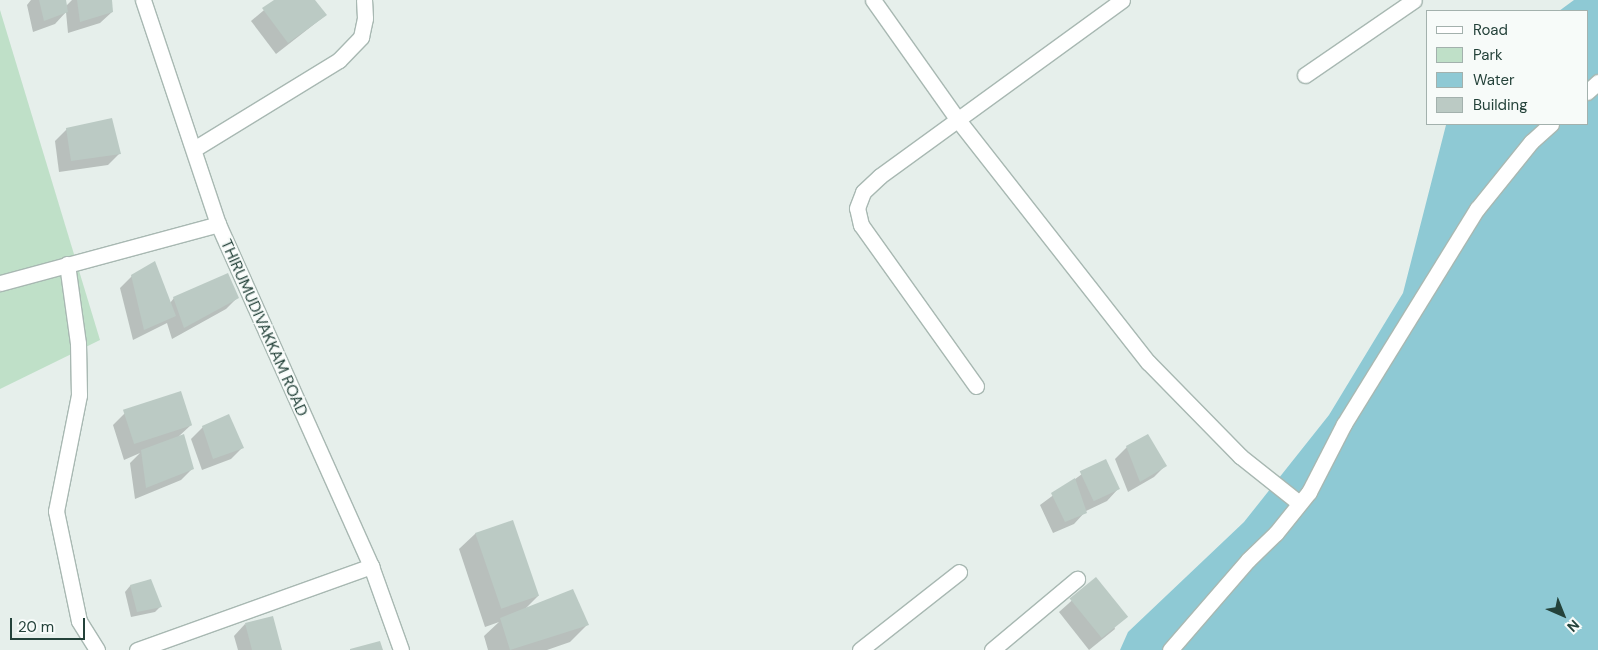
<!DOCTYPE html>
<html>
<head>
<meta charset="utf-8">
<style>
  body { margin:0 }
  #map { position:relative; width:1598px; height:650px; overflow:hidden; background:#e6efeb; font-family:"DM Sans",sans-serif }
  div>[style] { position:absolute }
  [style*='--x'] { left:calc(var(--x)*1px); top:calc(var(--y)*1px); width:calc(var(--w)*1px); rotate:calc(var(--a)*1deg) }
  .green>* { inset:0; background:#bfe0c8 }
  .water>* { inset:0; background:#8ec9d4 }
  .shadow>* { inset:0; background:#0003 }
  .building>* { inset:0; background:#bbcac4; transform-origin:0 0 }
  .roads { filter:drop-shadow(1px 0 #a8b8b2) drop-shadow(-1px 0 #a8b8b2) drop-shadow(0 1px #a8b8b2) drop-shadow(0 -1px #a8b8b2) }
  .minor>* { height:15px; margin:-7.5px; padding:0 7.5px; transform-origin:7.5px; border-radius:7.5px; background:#fff }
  span { translate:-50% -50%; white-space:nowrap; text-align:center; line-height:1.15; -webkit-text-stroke:4px #f7fbf9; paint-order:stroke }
  .street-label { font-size:16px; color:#24423a }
  .legend { position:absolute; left:1426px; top:10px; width:162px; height:115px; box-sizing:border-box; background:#f7fbf9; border:1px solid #a3b1ad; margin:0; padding:6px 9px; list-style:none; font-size:15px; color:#24423a }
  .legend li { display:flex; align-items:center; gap:10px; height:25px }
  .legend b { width:25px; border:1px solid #a3b1ad }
  .north { position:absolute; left:1538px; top:590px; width:50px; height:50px; -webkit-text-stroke:4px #f7fbf9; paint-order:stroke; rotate:136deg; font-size:14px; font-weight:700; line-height:20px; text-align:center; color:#24423a }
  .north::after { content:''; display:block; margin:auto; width:18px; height:22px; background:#24423a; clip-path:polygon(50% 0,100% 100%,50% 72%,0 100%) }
  .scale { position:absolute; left:10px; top:618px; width:75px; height:22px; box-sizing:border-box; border:2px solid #24423a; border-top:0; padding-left:6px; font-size:15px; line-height:18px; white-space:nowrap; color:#24423a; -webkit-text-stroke:4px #f7fbf9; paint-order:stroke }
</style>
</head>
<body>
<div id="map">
  <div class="green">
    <div style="clip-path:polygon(0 10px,100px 340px,0 389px)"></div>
  </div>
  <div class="water">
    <div style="clip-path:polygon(1574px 0,1598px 0,1598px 650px,1120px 650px,1128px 632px,1244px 522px,1329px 415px,1403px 293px,1446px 125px,1587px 124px,1587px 11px,1559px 11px)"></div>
  </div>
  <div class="shadow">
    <div style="clip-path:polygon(31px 0,65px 0,66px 6px,72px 0,110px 0,112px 12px,100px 23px,68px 33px,66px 12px,55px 24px,33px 32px,27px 5px)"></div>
    <div style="clip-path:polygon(276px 0,313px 0,326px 15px,276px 54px,251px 21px)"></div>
    <div style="clip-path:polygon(67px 129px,119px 154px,108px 165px,59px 172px,55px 141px)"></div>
    <div style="clip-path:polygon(132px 276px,170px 303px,174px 298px,237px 298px,226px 309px,172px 339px,167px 323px,133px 340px,120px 288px)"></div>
    <div style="clip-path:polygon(125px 413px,191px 425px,178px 437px,193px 468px,181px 480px,135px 499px,130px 463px,140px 453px,124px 460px,113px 425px)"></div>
    <div style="clip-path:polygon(203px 427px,243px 447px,231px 459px,202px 470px,191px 439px)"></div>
    <div style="clip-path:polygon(1127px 447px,1165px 466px,1154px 477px,1128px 492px,1115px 459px)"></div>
    <div style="clip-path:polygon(1082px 474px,1118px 489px,1107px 501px,1086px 511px,1074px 524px,1053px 533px,1040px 505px)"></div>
    <div style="clip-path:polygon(476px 533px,538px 596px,524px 610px,587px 625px,570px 642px,547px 650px,488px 650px,484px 636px,499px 622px,485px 627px,459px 549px)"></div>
    <div style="clip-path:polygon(1096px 579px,1115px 629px,1089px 650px,1059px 612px)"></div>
    <div style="clip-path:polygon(150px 580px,160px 607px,155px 612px,131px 617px,125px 592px,130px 586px)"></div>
    <div style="clip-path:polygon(245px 624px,281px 650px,238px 650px,234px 636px)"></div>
  </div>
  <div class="building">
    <div style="clip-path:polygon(39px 0,66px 0,68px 12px,44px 21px)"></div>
    <div style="clip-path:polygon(77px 0,112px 0,113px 12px,80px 22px)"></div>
    <div style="clip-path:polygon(274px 0,315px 0,327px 15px,288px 43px,262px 8px)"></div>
    <div style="clip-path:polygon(112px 118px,121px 154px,71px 161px,66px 128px)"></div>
    <div style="clip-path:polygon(155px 261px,176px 316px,144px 330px,131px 275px)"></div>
    <div style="clip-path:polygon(228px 273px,239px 298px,184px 328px,173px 297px)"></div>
    <div style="left:181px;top:391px;width:36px;height:61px;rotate:72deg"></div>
    <div style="clip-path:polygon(229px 414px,244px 448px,213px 459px,202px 426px)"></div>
    <div style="clip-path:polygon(184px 434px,194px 469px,146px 488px,141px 450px)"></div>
    <div style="clip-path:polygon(1148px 434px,1167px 466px,1140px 482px,1126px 446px)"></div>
    <div style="left:1106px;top:459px;width:33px;height:29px;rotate:65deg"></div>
    <div style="clip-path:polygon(1075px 478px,1087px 513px,1065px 522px,1051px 493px)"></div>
    <div style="left:513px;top:520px;width:80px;height:40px;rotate:71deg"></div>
    <div style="left:1096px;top:577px;width:51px;height:34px;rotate:51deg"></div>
    <div style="clip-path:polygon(151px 579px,162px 607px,137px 612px,130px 585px)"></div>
    <div style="clip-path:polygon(573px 589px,589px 625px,510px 650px,500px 618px)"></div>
    <div style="clip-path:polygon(273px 616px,282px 650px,252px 650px,245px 623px)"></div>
    <div style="clip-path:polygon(380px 641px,383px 650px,350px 650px,350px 649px)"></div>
  </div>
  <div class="roads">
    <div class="minor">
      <div style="--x:143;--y:0;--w:236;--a:71.5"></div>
      <div style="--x:218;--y:224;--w:375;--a:65.9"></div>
      <div style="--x:371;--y:566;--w:89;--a:70.3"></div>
      <div style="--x:873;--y:0;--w:147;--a:54.7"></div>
      <div style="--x:958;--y:120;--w:308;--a:51.9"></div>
      <div style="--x:1148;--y:362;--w:132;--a:45.6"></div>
      <div style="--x:1240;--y:456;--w:75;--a:38.5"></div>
      <div style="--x:1305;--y:75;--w:132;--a:-34.5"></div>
      <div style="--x:1587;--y:92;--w:15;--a:-42"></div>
      <div style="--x:194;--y:149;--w:170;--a:-31.5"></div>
      <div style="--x:339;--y:60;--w:32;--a:-46"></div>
      <div style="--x:361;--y:37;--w:19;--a:-78"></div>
      <div style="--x:365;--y:18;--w:18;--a:-93"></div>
      <div style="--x:67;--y:264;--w:80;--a:82.1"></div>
      <div style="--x:78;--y:343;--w:52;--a:88.9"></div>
      <div style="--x:79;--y:395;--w:118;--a:101.2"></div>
      <div style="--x:56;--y:511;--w:112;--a:78.2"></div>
      <div style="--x:79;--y:621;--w:34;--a:58"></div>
      <div style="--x:0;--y:283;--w:226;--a:-15.1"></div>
      <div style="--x:976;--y:386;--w:198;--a:-125.5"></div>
      <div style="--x:861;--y:225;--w:17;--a:-103"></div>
      <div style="--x:857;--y:208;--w:17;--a:-69"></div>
      <div style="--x:863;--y:192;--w:23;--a:-43"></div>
      <div style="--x:880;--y:176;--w:299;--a:-36"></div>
      <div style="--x:137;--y:650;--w:249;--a:-19.7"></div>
      <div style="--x:860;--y:650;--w:126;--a:-38.2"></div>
      <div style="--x:992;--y:650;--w:111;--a:-39.9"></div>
      <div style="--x:1170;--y:650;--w:119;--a:-49.1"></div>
      <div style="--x:1248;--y:560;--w:39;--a:-44"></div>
      <div style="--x:1276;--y:533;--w:53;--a:-51.2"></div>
      <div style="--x:1309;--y:492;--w:76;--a:-62.8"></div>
      <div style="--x:1344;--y:424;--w:253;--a:-58.3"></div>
      <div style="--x:1477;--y:209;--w:86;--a:-51.1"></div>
      <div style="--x:1531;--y:142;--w:27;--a:-42"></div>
    </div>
  </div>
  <div class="street-label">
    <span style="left:264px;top:328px;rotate:66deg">THIRUMUDIVAKKAM ROAD</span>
  </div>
  <ul class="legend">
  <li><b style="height:6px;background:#fff"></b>Road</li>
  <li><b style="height:14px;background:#bfe0c8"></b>Park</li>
  <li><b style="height:14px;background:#8ec9d4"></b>Water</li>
  <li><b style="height:14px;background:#bbcac4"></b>Building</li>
  </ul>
  <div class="north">N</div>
  <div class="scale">20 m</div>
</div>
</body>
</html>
